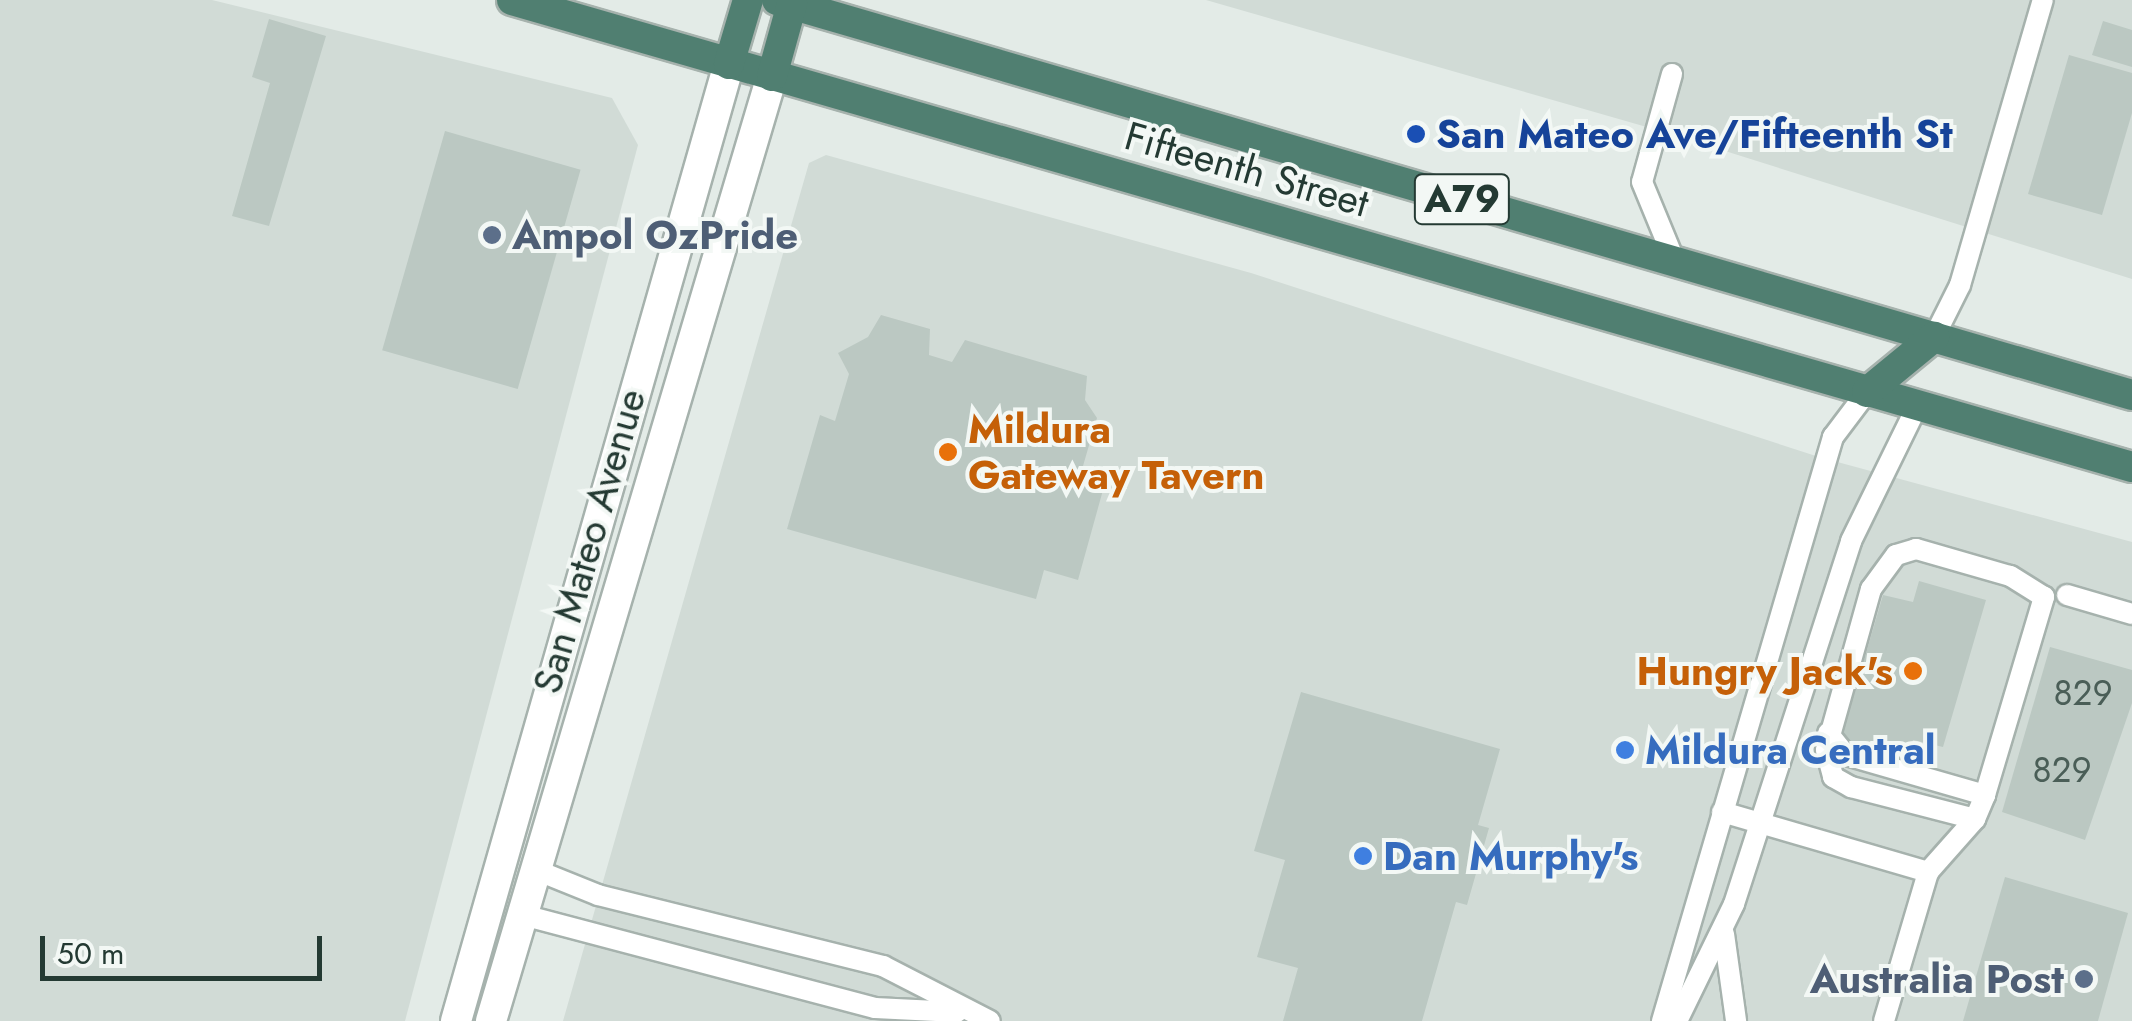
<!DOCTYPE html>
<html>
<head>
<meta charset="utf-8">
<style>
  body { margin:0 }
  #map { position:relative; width:2132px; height:1021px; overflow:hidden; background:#e3ebe7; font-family:Jost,sans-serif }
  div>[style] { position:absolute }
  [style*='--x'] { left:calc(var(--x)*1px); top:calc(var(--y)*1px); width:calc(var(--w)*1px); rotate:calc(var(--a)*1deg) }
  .built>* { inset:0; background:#d1dbd6 }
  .building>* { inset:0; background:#bbc8c2; transform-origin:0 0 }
  .roads { filter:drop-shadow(2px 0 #a6b2ad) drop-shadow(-2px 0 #a6b2ad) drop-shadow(0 2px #a6b2ad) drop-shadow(0 -2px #a6b2ad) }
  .service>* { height:20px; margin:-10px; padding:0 10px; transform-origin:10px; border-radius:10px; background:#fff }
  .tertiary>* { height:30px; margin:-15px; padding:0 15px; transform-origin:15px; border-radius:15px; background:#fff }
  .trunk>* { height:30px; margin:-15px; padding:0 15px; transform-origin:15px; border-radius:15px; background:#507f71 }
  .dots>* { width:28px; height:28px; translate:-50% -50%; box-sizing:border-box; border:5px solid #f3f8f5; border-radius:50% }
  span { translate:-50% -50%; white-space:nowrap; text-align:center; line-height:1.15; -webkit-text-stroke:8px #f3f8f5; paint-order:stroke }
  .number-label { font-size:35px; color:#4a5e57 }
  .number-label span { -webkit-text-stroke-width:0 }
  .shield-label span { padding:2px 8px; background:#f3f8f5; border:2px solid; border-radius:8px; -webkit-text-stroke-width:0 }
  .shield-label { font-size:38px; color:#243a33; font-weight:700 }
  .transit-label { font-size:40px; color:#164399; font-weight:700 }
  .left { translate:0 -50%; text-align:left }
  .street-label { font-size:40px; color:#243a33 }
  .service-label { font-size:40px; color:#4e5e75; font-weight:700 }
  .right { translate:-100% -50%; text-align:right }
  .food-label { font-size:40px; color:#c56008; font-weight:700 }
  .shop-label { font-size:40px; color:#366cbe; font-weight:700 }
  .scale { position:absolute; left:40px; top:936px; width:282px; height:45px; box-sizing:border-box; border:5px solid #243a33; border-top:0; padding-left:12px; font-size:30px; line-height:35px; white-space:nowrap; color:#243a33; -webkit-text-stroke:8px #f3f8f5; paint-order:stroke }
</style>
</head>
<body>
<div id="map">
  <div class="built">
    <div style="clip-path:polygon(0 0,212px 0,612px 98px,638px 145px,405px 1021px,0 1021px)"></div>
    <div style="clip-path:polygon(1206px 0,2132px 0,2132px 279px,1671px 134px)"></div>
    <div style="clip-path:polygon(826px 155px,1251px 273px,1819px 457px,2132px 542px,2132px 1021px,563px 1021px,809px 163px)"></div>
  </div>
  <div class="building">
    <div style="clip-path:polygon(269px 19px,326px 36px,269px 226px,232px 216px,270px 83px,252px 77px)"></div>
    <div style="clip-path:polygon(2103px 21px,2132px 30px,2132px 67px,2092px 55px)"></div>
    <div style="clip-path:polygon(2069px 55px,2132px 73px,2132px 113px,2102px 215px,2028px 194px)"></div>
    <div style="left:445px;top:131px;width:141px;height:228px;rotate:16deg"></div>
    <div style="clip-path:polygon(881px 315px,930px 329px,929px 355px,952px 362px,965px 340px,1087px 376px,1085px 400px,1097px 418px,1078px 483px,1103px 490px,1078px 580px,1044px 570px,1036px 599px,787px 529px,820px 415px,835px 421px,849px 374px,838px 353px,868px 337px)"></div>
    <div style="clip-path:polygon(1919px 581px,1986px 600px,1943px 747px,1913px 740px,1906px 762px,1840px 742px,1883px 595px,1913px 602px)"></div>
    <div style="clip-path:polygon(2050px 647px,2132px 670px,2132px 703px,2085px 840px,2002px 812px)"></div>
    <div style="clip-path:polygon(1301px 692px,1500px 749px,1478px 825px,1489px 828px,1467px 905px,1456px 902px,1422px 1021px,1283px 1021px,1298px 968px,1257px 957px,1285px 860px,1254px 851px)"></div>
    <div style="clip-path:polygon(2005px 877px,2128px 913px,2098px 1021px,1963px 1021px)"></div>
  </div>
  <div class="roads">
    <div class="service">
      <div style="--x:1672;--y:74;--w:112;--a:105.5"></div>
      <div style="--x:1642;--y:182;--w:87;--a:67.6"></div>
      <div style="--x:1934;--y:337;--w:58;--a:-63.4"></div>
      <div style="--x:1960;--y:285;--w:297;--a:-73.8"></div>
      <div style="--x:2067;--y:595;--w:68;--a:16.3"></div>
      <div style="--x:1828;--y:733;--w:28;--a:51"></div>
      <div style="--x:1846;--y:755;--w:145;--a:16.1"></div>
      <div style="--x:1722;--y:812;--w:215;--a:16.2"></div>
      <div style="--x:536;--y:870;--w:67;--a:22"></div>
      <div style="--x:598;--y:895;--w:294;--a:14"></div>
      <div style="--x:883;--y:966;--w:120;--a:27.2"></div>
      <div style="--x:523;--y:915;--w:364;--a:14.8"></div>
      <div style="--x:875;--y:1008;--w:82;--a:2.8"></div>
      <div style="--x:1724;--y:934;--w:88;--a:82.1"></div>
      <div style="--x:1662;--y:1021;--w:609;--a:-73.68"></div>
      <div style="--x:1833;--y:437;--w:56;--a:-52.9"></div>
      <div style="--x:1677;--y:1021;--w:130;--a:-64"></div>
      <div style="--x:1734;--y:904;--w:381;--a:-72.1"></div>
      <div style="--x:1851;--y:541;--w:150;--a:-63.9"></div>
      <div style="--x:1884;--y:1021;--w:155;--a:-73.5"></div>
      <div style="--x:1928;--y:872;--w:71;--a:-48.4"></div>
      <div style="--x:1975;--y:819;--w:26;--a:-67"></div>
      <div style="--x:1985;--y:795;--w:207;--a:-73.4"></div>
      <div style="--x:2044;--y:597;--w:40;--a:-148"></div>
      <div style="--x:2010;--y:576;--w:98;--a:-164"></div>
      <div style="--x:1916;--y:549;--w:21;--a:163"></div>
      <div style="--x:1896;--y:555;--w:42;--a:126.3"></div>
      <div style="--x:1871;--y:589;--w:167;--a:105.6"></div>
      <div style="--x:1826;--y:750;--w:28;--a:75"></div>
      <div style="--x:1833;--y:777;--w:21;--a:29"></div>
      <div style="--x:1851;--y:787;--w:128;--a:14.5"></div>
    </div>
    <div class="tertiary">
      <div style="--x:456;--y:1021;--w:995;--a:-74.08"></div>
      <div style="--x:491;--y:1021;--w:986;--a:-73.44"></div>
    </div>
    <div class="trunk">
      <div style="--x:512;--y:0;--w:1686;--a:16.08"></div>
      <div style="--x:777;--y:0;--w:1411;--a:16.25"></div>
      <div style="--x:729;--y:64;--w:67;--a:-73.5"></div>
      <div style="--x:772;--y:76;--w:75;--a:-74.5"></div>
      <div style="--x:1867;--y:392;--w:87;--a:-39.4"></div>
    </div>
  </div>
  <div class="dots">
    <div style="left:1416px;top:134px;background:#1a4fb4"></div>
    <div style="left:492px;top:235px;background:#5c6f8a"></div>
    <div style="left:948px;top:452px;background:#e8710a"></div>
    <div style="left:1913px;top:671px;background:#e8710a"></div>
    <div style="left:1625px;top:750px;background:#3f7fe0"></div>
    <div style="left:1363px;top:856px;background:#3f7fe0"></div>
    <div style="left:2084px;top:979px;background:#5c6f8a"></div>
  </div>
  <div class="number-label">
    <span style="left:2083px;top:693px">829</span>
    <span style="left:2062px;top:770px">829</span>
  </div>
  <div class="shield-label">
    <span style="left:1462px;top:199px">A79</span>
  </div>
  <div class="transit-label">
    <span class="left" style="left:1436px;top:134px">San Mateo Ave/Fifteenth St</span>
  </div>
  <div class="street-label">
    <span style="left:1247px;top:169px;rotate:16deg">Fifteenth Street</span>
    <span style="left:589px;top:541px;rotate:-74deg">San Mateo Avenue</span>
  </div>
  <div class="service-label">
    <span class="left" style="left:512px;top:235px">Ampol OzPride</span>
    <span class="right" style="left:2064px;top:979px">Australia Post</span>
  </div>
  <div class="food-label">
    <span class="left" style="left:968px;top:452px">Mildura<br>Gateway Tavern</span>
    <span class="right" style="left:1893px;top:671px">Hungry Jack's</span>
  </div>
  <div class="shop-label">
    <span class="left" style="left:1645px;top:750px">Mildura Central</span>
    <span class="left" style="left:1383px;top:856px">Dan Murphy's</span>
  </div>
  <div class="scale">50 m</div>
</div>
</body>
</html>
